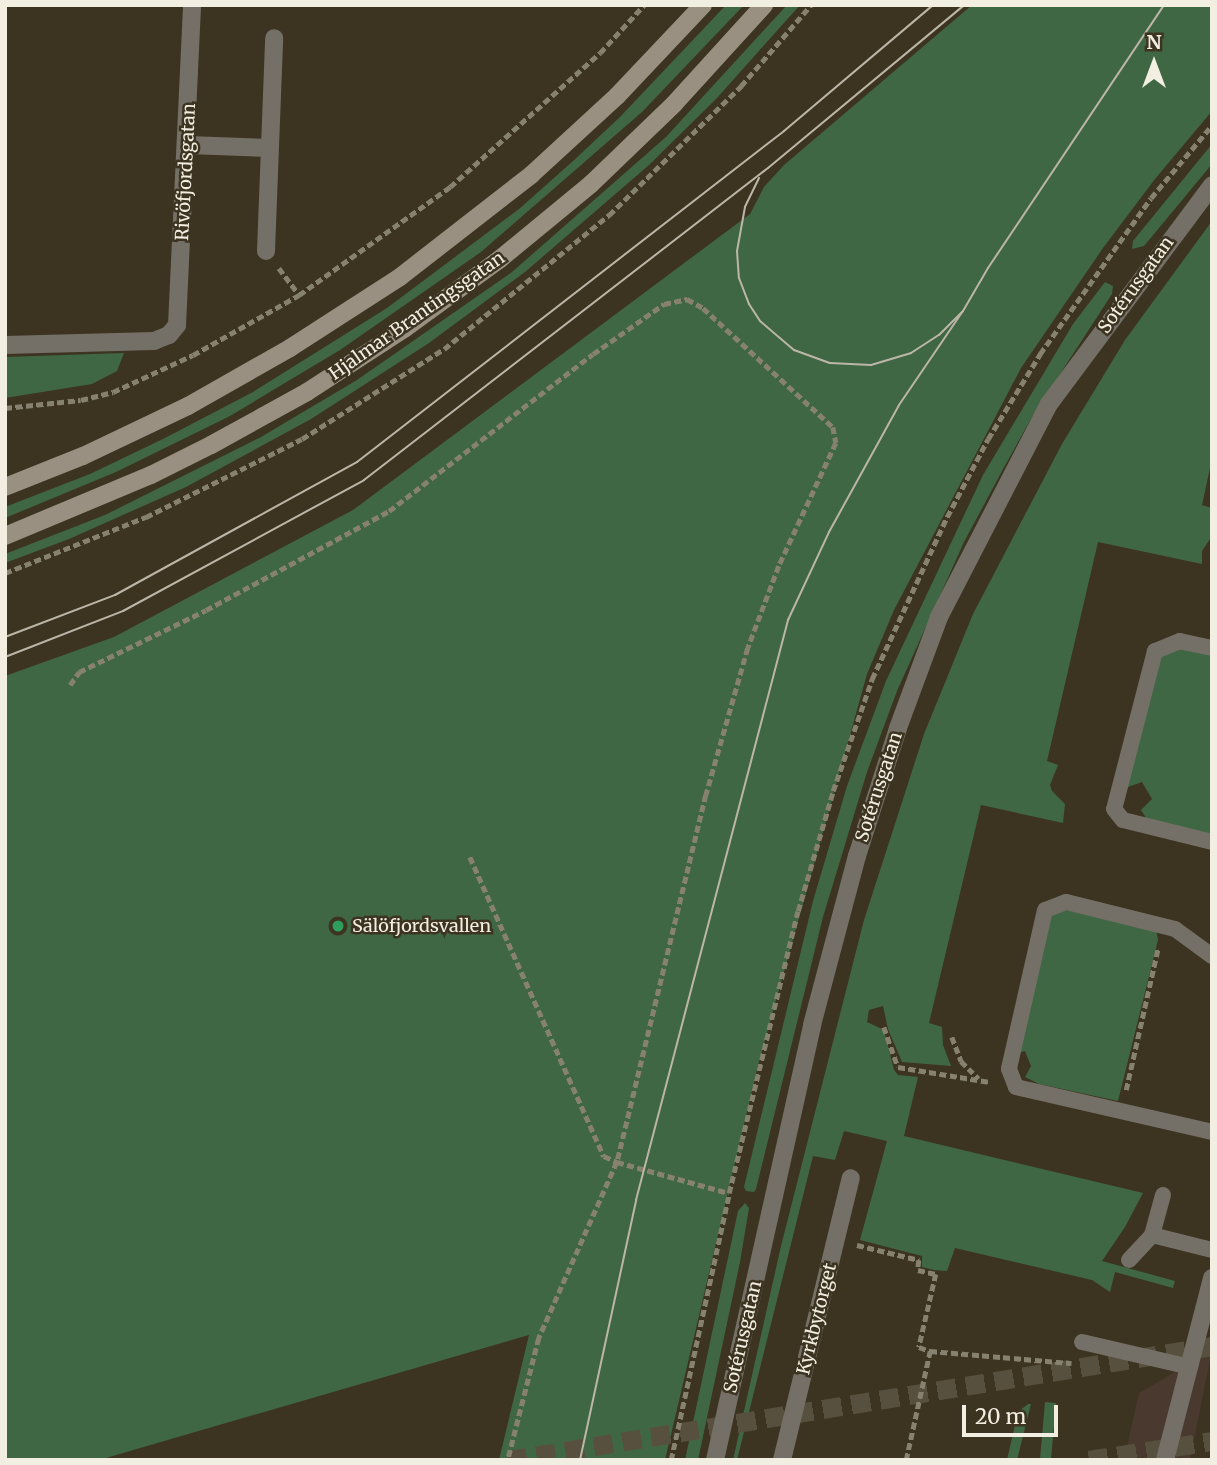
<!DOCTYPE html>
<html>
<head>
<meta charset="utf-8">
<style>
  body { margin:0 }
  #map { position:relative; width:1217px; height:1465px; overflow:hidden; background:#3c3421; font-family:Merriweather,serif }
  div>[style] { position:absolute }
  [style*='--x'] { left:calc(var(--x)*1px); top:calc(var(--y)*1px); width:calc(var(--w)*1px); rotate:calc(var(--a)*1deg) }
  .commercial>* { inset:0; background:#49392e }
  .green>* { inset:0; background:#406743; transform-origin:0 0 }
  .trunk-tunnel>* { height:19px; margin-top:-9.5px; transform-origin:0; background:repeating-linear-gradient(90deg,#57503e 0 19px,transparent 0 29px) }
  .path>* { height:4.5px; margin-top:-2.25px; transform-origin:0; background:repeating-linear-gradient(90deg,#878170 0 7px,transparent 0 10.5px) }
  .service>* { height:16px; margin:-8px; padding:0 8px; transform-origin:8px; border-radius:8px; background:#757067 }
  .minor>* { height:18px; margin:-9px; padding:0 9px; transform-origin:9px; border-radius:9px; background:#757067 }
  .tertiary>* { height:18px; margin:-9px; padding:0 9px; transform-origin:9px; border-radius:9px; background:#757067 }
  .secondary>* { height:18px; margin:-9px; padding:0 9px; transform-origin:9px; border-radius:9px; background:#999082 }
  .tram>* { height:2px; margin:-1px; padding:0 1px; transform-origin:1px; border-radius:1px; background:#bbb6a7 }
  .dots>* { width:19px; height:19px; translate:-50% -50%; box-sizing:border-box; border:4px solid #3c3421; border-radius:50% }
  span { translate:-50% -50%; white-space:nowrap; text-align:center; line-height:1.15; -webkit-text-stroke:5px #3c3421; paint-order:stroke }
  .street-label { font-size:18px; color:#f3eee2 }
  .poi-label { font-size:18px; color:#f3eee2 }
  .left { translate:0 -50%; text-align:left }
  .frame { position:absolute; inset:0; border:7px solid #f3eee2; pointer-events:none }
  .north { position:absolute; left:1119px; top:28px; width:70px; height:70px; -webkit-text-stroke:5px #3c3421; paint-order:stroke; rotate:0deg; font-size:19px; font-weight:700; line-height:28px; text-align:center; color:#f3eee2 }
  .north::after { content:''; display:block; margin:auto; width:24px; height:32px; background:#f3eee2; clip-path:polygon(50% 0,100% 100%,50% 72%,0 100%) }
  .scale { position:absolute; left:962px; top:1405px; width:96px; height:32px; box-sizing:border-box; border:4px solid #f3eee2; border-top:0; padding-left:9px; font-size:21px; line-height:24px; white-space:nowrap; color:#f3eee2; -webkit-text-stroke:5px #3c3421; paint-order:stroke }
</style>
</head>
<body>
<div id="map">
  <div class="commercial">
    <div style="clip-path:polygon(1212px 1350px,1190px 1460px,1124px 1460px,1139px 1393px)"></div>
  </div>
  <div class="green">
    <div style="clip-path:polygon(726px 5px,744px 5px,642px 112px,481px 252px,340px 350px,230px 416px,116px 472px,5px 518px,5px 507px,90px 474px,165px 438px,253px 392px,387px 308px,519px 209px,572px 162px,620px 117px)"></div>
    <div style="clip-path:polygon(787px 5px,800px 5px,717px 98px,649px 165px,525px 272px,429px 343px,311px 419px,186px 487px,69px 539px,5px 563px,5px 554px,105px 515px,261px 437px,357px 380px,512px 272px,666px 137px)"></div>
    <div style="clip-path:polygon(972px 5px,1212px 5px,1212px 111px,1155px 179px,1103px 248px,1021px 368px,894px 610px,867px 674px,758px 1065px,665px 1460px,499px 1460px,529px 1335px,99px 1460px,5px 1460px,5px 676px,114px 637px,353px 510px,750px 214px,764px 187px,784px 165px)"></div>
    <div style="clip-path:polygon(1212px 144px,1212px 164px,1144px 246px,1132px 249px,1133px 241px)"></div>
    <div style="clip-path:polygon(1212px 221px,1212px 459px,1202px 505px,1212px 508px,1212px 536px,1202px 551px,1202px 564px,1098px 542px,1047px 761px,1058px 765px,1050px 785px,1052px 791px,1065px 804px,1063px 823px,981px 805px,929px 1023px,942px 1027px,943px 1045px,951px 1066px,902px 1062px,888px 1029px,883px 1006px,869px 1010px,867px 1022px,884px 1030px,894px 1070px,898px 1075px,918px 1077px,904px 1136px,1143px 1193px,1125px 1227px,1102px 1261px,1175px 1281px,1173px 1288px,1115px 1272px,1110px 1292px,1092px 1280px,955px 1248px,947px 1271px,934px 1270px,922px 1267px,922px 1256px,860px 1240px,887px 1141px,844px 1131px,835px 1160px,813px 1156px,737px 1460px,733px 1460px,781px 1246px,864px 920px,924px 734px,973px 614px,1062px 444px,1125px 340px)"></div>
    <div style="clip-path:polygon(1105px 282px,1113px 286px,1112px 294px,1032px 417px,1002px 471px,964px 542px,897px 691px,867px 772px,823px 917px,756px 1189px,754px 1192px,746px 1191px,744px 1187px,813px 901px,847px 786px,886px 681px,983px 475px,1073px 324px)"></div>
    <div style="clip-path:polygon(124px 353px,117px 371px,92px 384px,5px 398px,5px 357px)"></div>
    <div style="clip-path:polygon(1212px 646px,1212px 836px,1148px 821px,1141px 810px,1152px 799px,1142px 782px,1128px 787px,1125px 782px,1148px 672px,1167px 648px)"></div>
    <div style="clip-path:polygon(1055px 909px,1155px 922px,1158px 940px,1118px 1101px,1039px 1084px,1025px 1077px,1031px 1066px,1025px 1051px,1011px 1055px,1042px 918px)"></div>
    <div style="clip-path:polygon(745px 1203px,749px 1208px,740px 1262px,698px 1460px,685px 1460px,738px 1211px)"></div>
    <div style="left:1045px;top:1402px;width:11px;height:60px;rotate:5deg"></div>
    <div style="clip-path:polygon(1028px 1404px,1031px 1404px,1017px 1460px,1007px 1460px,1018px 1412px)"></div>
  </div>
  <div class="trunk-tunnel">
    <div style="--x:508;--y:1460;--w:713;--a:-9.2"></div>
    <div style="--x:1089;--y:1460;--w:124;--a:-8.8"></div>
  </div>
  <div class="path">
    <div style="--x:279;--y:268;--w:34;--a:53"></div>
    <div style="--x:5;--y:408;--w:76;--a:-6"></div>
    <div style="--x:81;--y:400;--w:33;--a:-14"></div>
    <div style="--x:113;--y:392;--w:88;--a:-24.8"></div>
    <div style="--x:193;--y:355;--w:122;--a:-29.5"></div>
    <div style="--x:299;--y:295;--w:186;--a:-35.6"></div>
    <div style="--x:450;--y:187;--w:201;--a:-41.8"></div>
    <div style="--x:600;--y:53;--w:65;--a:-47.5"></div>
    <div style="--x:5;--y:573;--w:152;--a:-21.7"></div>
    <div style="--x:146;--y:517;--w:174;--a:-26.6"></div>
    <div style="--x:302;--y:439;--w:168;--a:-32.4"></div>
    <div style="--x:444;--y:349;--w:213;--a:-39.1"></div>
    <div style="--x:609;--y:215;--w:185;--a:-44.3"></div>
    <div style="--x:741;--y:86;--w:107;--a:-49.2"></div>
    <div style="--x:70;--y:685;--w:16;--a:-55"></div>
    <div style="--x:79;--y:672;--w:141;--a:-26"></div>
    <div style="--x:206;--y:610;--w:208;--a:-28.4"></div>
    <div style="--x:389;--y:511;--w:257;--a:-37.6"></div>
    <div style="--x:593;--y:354;--w:87;--a:-35.2"></div>
    <div style="--x:664;--y:304;--w:24;--a:-12"></div>
    <div style="--x:687;--y:299;--w:18;--a:29"></div>
    <div style="--x:703;--y:308;--w:176;--a:42.5"></div>
    <div style="--x:833;--y:427;--w:16;--a:79"></div>
    <div style="--x:836;--y:443;--w:136;--a:114.9"></div>
    <div style="--x:779;--y:566;--w:88;--a:110.7"></div>
    <div style="--x:748;--y:648;--w:153;--a:105.9"></div>
    <div style="--x:706;--y:795;--w:378;--a:103.6"></div>
    <div style="--x:617;--y:1162;--w:193;--a:113.9"></div>
    <div style="--x:539;--y:1338;--w:126;--a:104.3"></div>
    <div style="--x:470;--y:857;--w:328;--a:65.9"></div>
    <div style="--x:604;--y:1156;--w:14;--a:25"></div>
    <div style="--x:617;--y:1162;--w:116;--a:15.5"></div>
    <div style="--x:884;--y:1027;--w:42;--a:70.7"></div>
    <div style="--x:898;--y:1067;--w:93;--a:9.3"></div>
    <div style="--x:952;--y:1037;--w:26;--a:69"></div>
    <div style="--x:961;--y:1061;--w:25;--a:45"></div>
    <div style="--x:1126;--y:1090;--w:146;--a:-77.3"></div>
    <div style="--x:857;--y:1245;--w:64;--a:13.6"></div>
    <div style="--x:919;--y:1260;--w:10;--a:96"></div>
    <div style="--x:918;--y:1270;--w:18;--a:13"></div>
    <div style="--x:936;--y:1274;--w:75;--a:103.1"></div>
    <div style="--x:919;--y:1347;--w:12;--a:20"></div>
    <div style="--x:671;--y:1460;--w:273;--a:-77.7"></div>
    <div style="--x:729;--y:1193;--w:290;--a:-76.3"></div>
    <div style="--x:798;--y:911;--w:125;--a:-73.7"></div>
    <div style="--x:833;--y:791;--w:119;--a:-70.8"></div>
    <div style="--x:872;--y:679;--w:179;--a:-65.2"></div>
    <div style="--x:947;--y:517;--w:88;--a:-62.3"></div>
    <div style="--x:988;--y:439;--w:100;--a:-58.5"></div>
    <div style="--x:1040;--y:354;--w:191;--a:-54.6"></div>
    <div style="--x:1151;--y:198;--w:95;--a:-50.1"></div>
    <div style="--x:906;--y:1460;--w:112;--a:-77.6"></div>
    <div style="--x:930;--y:1351;--w:142;--a:4.9"></div>
  </div>
  <div class="service">
    <div style="--x:1212;--y:648;--w:33;--a:-168"></div>
    <div style="--x:1180;--y:641;--w:27;--a:158"></div>
    <div style="--x:1155;--y:651;--w:163;--a:104.5"></div>
    <div style="--x:1114;--y:809;--w:14;--a:51"></div>
    <div style="--x:1123;--y:820;--w:92;--a:13.9"></div>
    <div style="--x:1212;--y:956;--w:46;--a:-143.9"></div>
    <div style="--x:1175;--y:929;--w:112;--a:-166.1"></div>
    <div style="--x:1066;--y:902;--w:22;--a:159"></div>
    <div style="--x:1045;--y:910;--w:163;--a:102.8"></div>
    <div style="--x:1009;--y:1069;--w:19;--a:69"></div>
    <div style="--x:1016;--y:1087;--w:201;--a:12.9"></div>
    <div style="--x:1163;--y:1195;--w:41;--a:105.4"></div>
    <div style="--x:1152;--y:1235;--w:62;--a:14"></div>
    <div style="--x:1129;--y:1260;--w:34;--a:-47"></div>
    <div style="--x:1082;--y:1342;--w:111;--a:13"></div>
  </div>
  <div class="minor">
    <div style="--x:188;--y:145;--w:81;--a:2.1"></div>
    <div style="--x:266;--y:251;--w:213;--a:-87.8"></div>
    <div style="--x:5;--y:345;--w:149;--a:-1.5"></div>
    <div style="--x:154;--y:341;--w:16;--a:-22"></div>
    <div style="--x:169;--y:335;--w:13;--a:-51"></div>
    <div style="--x:177;--y:325;--w:320;--a:-87.3"></div>
    <div style="--x:782;--y:1460;--w:290;--a:-76.3"></div>
    <div style="--x:1165;--y:1460;--w:188;--a:-75.5"></div>
  </div>
  <div class="tertiary">
    <div style="--x:715;--y:1460;--w:446;--a:-77.4"></div>
    <div style="--x:812;--y:1025;--w:175;--a:-75.1"></div>
    <div style="--x:857;--y:856;--w:134;--a:-72.2"></div>
    <div style="--x:898;--y:728;--w:118;--a:-69.7"></div>
    <div style="--x:939;--y:617;--w:240;--a:-62.7"></div>
    <div style="--x:1049;--y:404;--w:273;--a:-53.3"></div>
  </div>
  <div class="secondary">
    <div style="--x:5;--y:487;--w:84;--a:-21.7"></div>
    <div style="--x:83;--y:456;--w:116;--a:-25.5"></div>
    <div style="--x:188;--y:406;--w:117;--a:-29.6"></div>
    <div style="--x:290;--y:348;--w:131;--a:-32.8"></div>
    <div style="--x:400;--y:277;--w:166;--a:-37.9"></div>
    <div style="--x:531;--y:175;--w:117;--a:-42.6"></div>
    <div style="--x:617;--y:96;--w:125;--a:-46.6"></div>
    <div style="--x:5;--y:536;--w:158;--a:-22.7"></div>
    <div style="--x:151;--y:475;--w:67;--a:-26.6"></div>
    <div style="--x:211;--y:445;--w:110;--a:-28.9"></div>
    <div style="--x:307;--y:392;--w:116;--a:-33"></div>
    <div style="--x:404;--y:329;--w:119;--a:-36.1"></div>
    <div style="--x:500;--y:259;--w:118;--a:-39.5"></div>
    <div style="--x:591;--y:184;--w:115;--a:-43.9"></div>
    <div style="--x:674;--y:104;--w:134;--a:-47.7"></div>
  </div>
  <div class="tram">
    <div style="--x:759;--y:178;--w:32;--a:116"></div>
    <div style="--x:745;--y:207;--w:45;--a:100.3"></div>
    <div style="--x:737;--y:251;--w:27;--a:86"></div>
    <div style="--x:739;--y:278;--w:28;--a:69"></div>
    <div style="--x:749;--y:304;--w:20;--a:57"></div>
    <div style="--x:760;--y:321;--w:45;--a:40.5"></div>
    <div style="--x:794;--y:350;--w:38;--a:20"></div>
    <div style="--x:830;--y:363;--w:41;--a:2.8"></div>
    <div style="--x:871;--y:365;--w:42;--a:-16.7"></div>
    <div style="--x:911;--y:353;--w:33;--a:-33"></div>
    <div style="--x:939;--y:335;--w:34;--a:-45"></div>
    <div style="--x:963;--y:311;--w:50;--a:-59.8"></div>
    <div style="--x:988;--y:268;--w:316;--a:-56.2"></div>
    <div style="--x:5;--y:637;--w:118;--a:-20.9"></div>
    <div style="--x:115;--y:595;--w:276;--a:-28.8"></div>
    <div style="--x:357;--y:462;--w:540;--a:-37.78"></div>
    <div style="--x:784;--y:131;--w:195;--a:-40.2"></div>
    <div style="--x:5;--y:657;--w:127;--a:-21.3"></div>
    <div style="--x:123;--y:611;--w:274;--a:-28.5"></div>
    <div style="--x:364;--y:480;--w:510;--a:-37.68"></div>
    <div style="--x:768;--y:168;--w:255;--a:-39.7"></div>
    <div style="--x:580;--y:1460;--w:266;--a:-77.8"></div>
    <div style="--x:636;--y:1200;--w:600;--a:-75.31"></div>
    <div style="--x:788;--y:620;--w:97;--a:-65"></div>
    <div style="--x:829;--y:532;--w:145;--a:-61.1"></div>
    <div style="--x:899;--y:405;--w:114;--a:-55.8"></div>
  </div>
  <div class="dots">
    <div style="left:338px;top:926px;background:#2e9e5b"></div>
  </div>
  <div class="street-label">
    <span style="left:186px;top:172px;rotate:-87deg">Rivöfjordsgatan</span>
    <span style="left:1136px;top:285px;rotate:-54deg">Sotérusgatan</span>
    <span style="left:417px;top:316px;rotate:-35deg">Hjalmar Brantingsgatan</span>
    <span style="left:879px;top:787px;rotate:-72deg">Sotérusgatan</span>
    <span style="left:817px;top:1319px;rotate:-76deg">Kyrkbytorget</span>
    <span style="left:743px;top:1337px;rotate:-77deg">Sotérusgatan</span>
  </div>
  <div class="poi-label">
    <span class="left" style="left:352px;top:926px">Sälöfjordsvallen</span>
  </div>
  <div class="frame"></div>
  <div class="north">N</div>
  <div class="scale">20 m</div>
</div>
</body>
</html>
